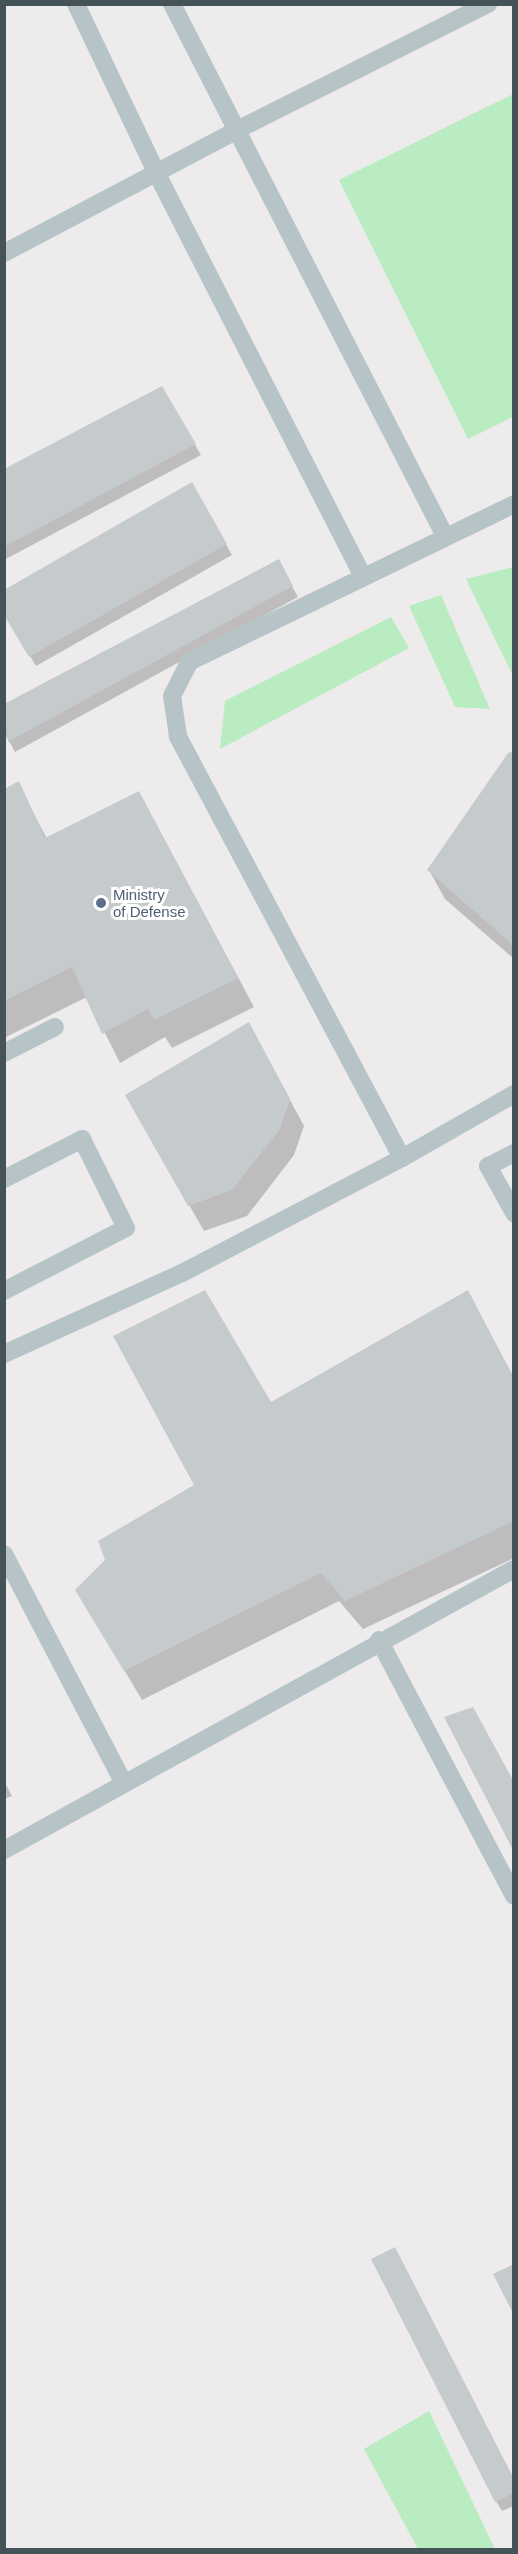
<!DOCTYPE html>
<html>
<head>
<meta charset="utf-8">
<style>
  body { margin:0 }
  #map { position:relative; width:518px; height:2554px; overflow:hidden; background:#eeebec; font-family:Arial,sans-serif }
  div>[style] { position:absolute }
  [style*='--x'] { left:calc(var(--x)*1px); top:calc(var(--y)*1px); width:calc(var(--w)*1px); rotate:calc(var(--a)*1deg) }
  .green>* { inset:0; background:#b9ecc1 }
  .shadow>* { inset:0; background:#0003 }
  .building>* { inset:0; background:#c5cacd }
  .service>* { height:18px; margin:-9px; padding:0 9px; transform-origin:9px; border-radius:9px; background:#b6c4c7 }
  .dots>* { width:16px; height:16px; translate:-50% -50%; box-sizing:border-box; border:3px solid #fff; border-radius:50% }
  span { translate:-50% -50%; white-space:nowrap; text-align:center; line-height:1.15; -webkit-text-stroke:6px #fff; paint-order:stroke }
  .service-label { font-size:15px; color:#4e5e75 }
  .left { translate:0 -50%; text-align:left }
  .frame { position:absolute; inset:0; border:6px solid #445357; pointer-events:none }
</style>
</head>
<body>
<div id="map">
  <div class="green">
    <div style="clip-path:polygon(513px 94px,513px 417px,468px 439px,339px 180px)"></div>
    <div style="clip-path:polygon(513px 567px,514px 567px,513px 676px,466px 579px)"></div>
    <div style="clip-path:polygon(441px 595px,490px 709px,455px 707px,409px 606px)"></div>
    <div style="clip-path:polygon(391px 617px,409px 648px,220px 749px,225px 701px)"></div>
    <div style="clip-path:polygon(429px 2411px,495px 2549px,418px 2549px,364px 2449px)"></div>
  </div>
  <div class="shadow">
    <div style="clip-path:polygon(162px 388px,201px 455px,4px 560px,4px 470px)"></div>
    <div style="clip-path:polygon(191px 484px,232px 555px,36px 666px,4px 612px)"></div>
    <div style="clip-path:polygon(278px 561px,298px 597px,15px 752px,4px 732px,4px 706px)"></div>
    <div style="clip-path:polygon(514px 753px,514px 959px,445px 899px,429px 870px)"></div>
    <div style="clip-path:polygon(18px 783px,47px 839px,155px 822px,254px 1007px,172px 1048px,165px 1037px,120px 1063px,87px 997px,4px 1038px,4px 790px)"></div>
    <div style="clip-path:polygon(263px 1050px,304px 1126px,294px 1155px,247px 1216px,204px 1231px,127px 1096px)"></div>
    <div style="clip-path:polygon(468px 1292px,514px 1378px,514px 1558px,363px 1629px,339px 1601px,142px 1700px,94px 1619px,196px 1486px,270px 1404px)"></div>
    <div style="clip-path:polygon(4px 1781px,12px 1796px,4px 1799px)"></div>
    <div style="clip-path:polygon(514px 2481px,514px 2506px,502px 2511px,496px 2501px)"></div>
  </div>
  <div class="building">
    <div style="clip-path:polygon(162px 386px,196px 444px,4px 547px,4px 469px)"></div>
    <div style="clip-path:polygon(192px 482px,227px 544px,29px 657px,4px 615px,4px 590px)"></div>
    <div style="clip-path:polygon(279px 559px,293px 586px,8px 742px,4px 704px)"></div>
    <div style="clip-path:polygon(514px 751px,514px 946px,427px 870px,508px 753px)"></div>
    <div style="clip-path:polygon(19px 781px,45px 838px,139px 791px,238px 978px,154px 1020px,148px 1009px,102px 1034px,72px 967px,4px 1001px,4px 789px)"></div>
    <div style="clip-path:polygon(249px 1022px,290px 1099px,280px 1129px,232px 1190px,188px 1206px,125px 1095px)"></div>
    <div style="clip-path:polygon(205px 1290px,271px 1402px,468px 1290px,514px 1379px,514px 1521px,345px 1601px,321px 1573px,124px 1671px,75px 1590px,105px 1560px,98px 1541px,194px 1485px,113px 1336px)"></div>
    <div style="clip-path:polygon(473px 1707px,514px 1782px,514px 1852px,444px 1717px)"></div>
    <div style="clip-path:polygon(395px 2247px,514px 2479px,514px 2493px,495px 2502px,371px 2259px)"></div>
    <div style="clip-path:polygon(514px 2264px,514px 2315px,493px 2274px)"></div>
  </div>
  <div class="service">
    <div style="--x:76;--y:4;--w:186;--a:64.5"></div>
    <div style="--x:156;--y:172;--w:454;--a:62.9"></div>
    <div style="--x:172;--y:4;--w:598;--a:62.84"></div>
    <div style="--x:4;--y:253;--w:266;--a:-27.8"></div>
    <div style="--x:239;--y:129;--w:279;--a:-26.7"></div>
    <div style="--x:4;--y:1053;--w:57;--a:-27"></div>
    <div style="--x:514;--y:1153;--w:29;--a:153"></div>
    <div style="--x:488;--y:1166;--w:54;--a:61"></div>
    <div style="--x:402;--y:1158;--w:478;--a:-118"></div>
    <div style="--x:178;--y:736;--w:40;--a:-98.5"></div>
    <div style="--x:172;--y:696;--w:38;--a:-63"></div>
    <div style="--x:189;--y:662;--w:361;--a:-25.9"></div>
    <div style="--x:4;--y:1179;--w:88;--a:-27.1"></div>
    <div style="--x:82;--y:1139;--w:99;--a:63.7"></div>
    <div style="--x:126;--y:1228;--w:137;--a:152.7"></div>
    <div style="--x:4;--y:1354;--w:196;--a:-24.5"></div>
    <div style="--x:182;--y:1273;--w:248;--a:-27.6"></div>
    <div style="--x:402;--y:1158;--w:129;--a:-29.7"></div>
    <div style="--x:4;--y:1554;--w:259;--a:62.4"></div>
    <div style="--x:379;--y:1640;--w:289;--a:62.2"></div>
    <div style="--x:4;--y:1850;--w:582;--a:-28.85"></div>
  </div>
  <div class="dots">
    <div style="left:101px;top:903px;background:#5c6f8a"></div>
  </div>
  <div class="service-label">
    <span class="left" style="left:113px;top:903px">Ministry<br>of Defense</span>
  </div>
  <div class="frame"></div>
</div>
</body>
</html>
